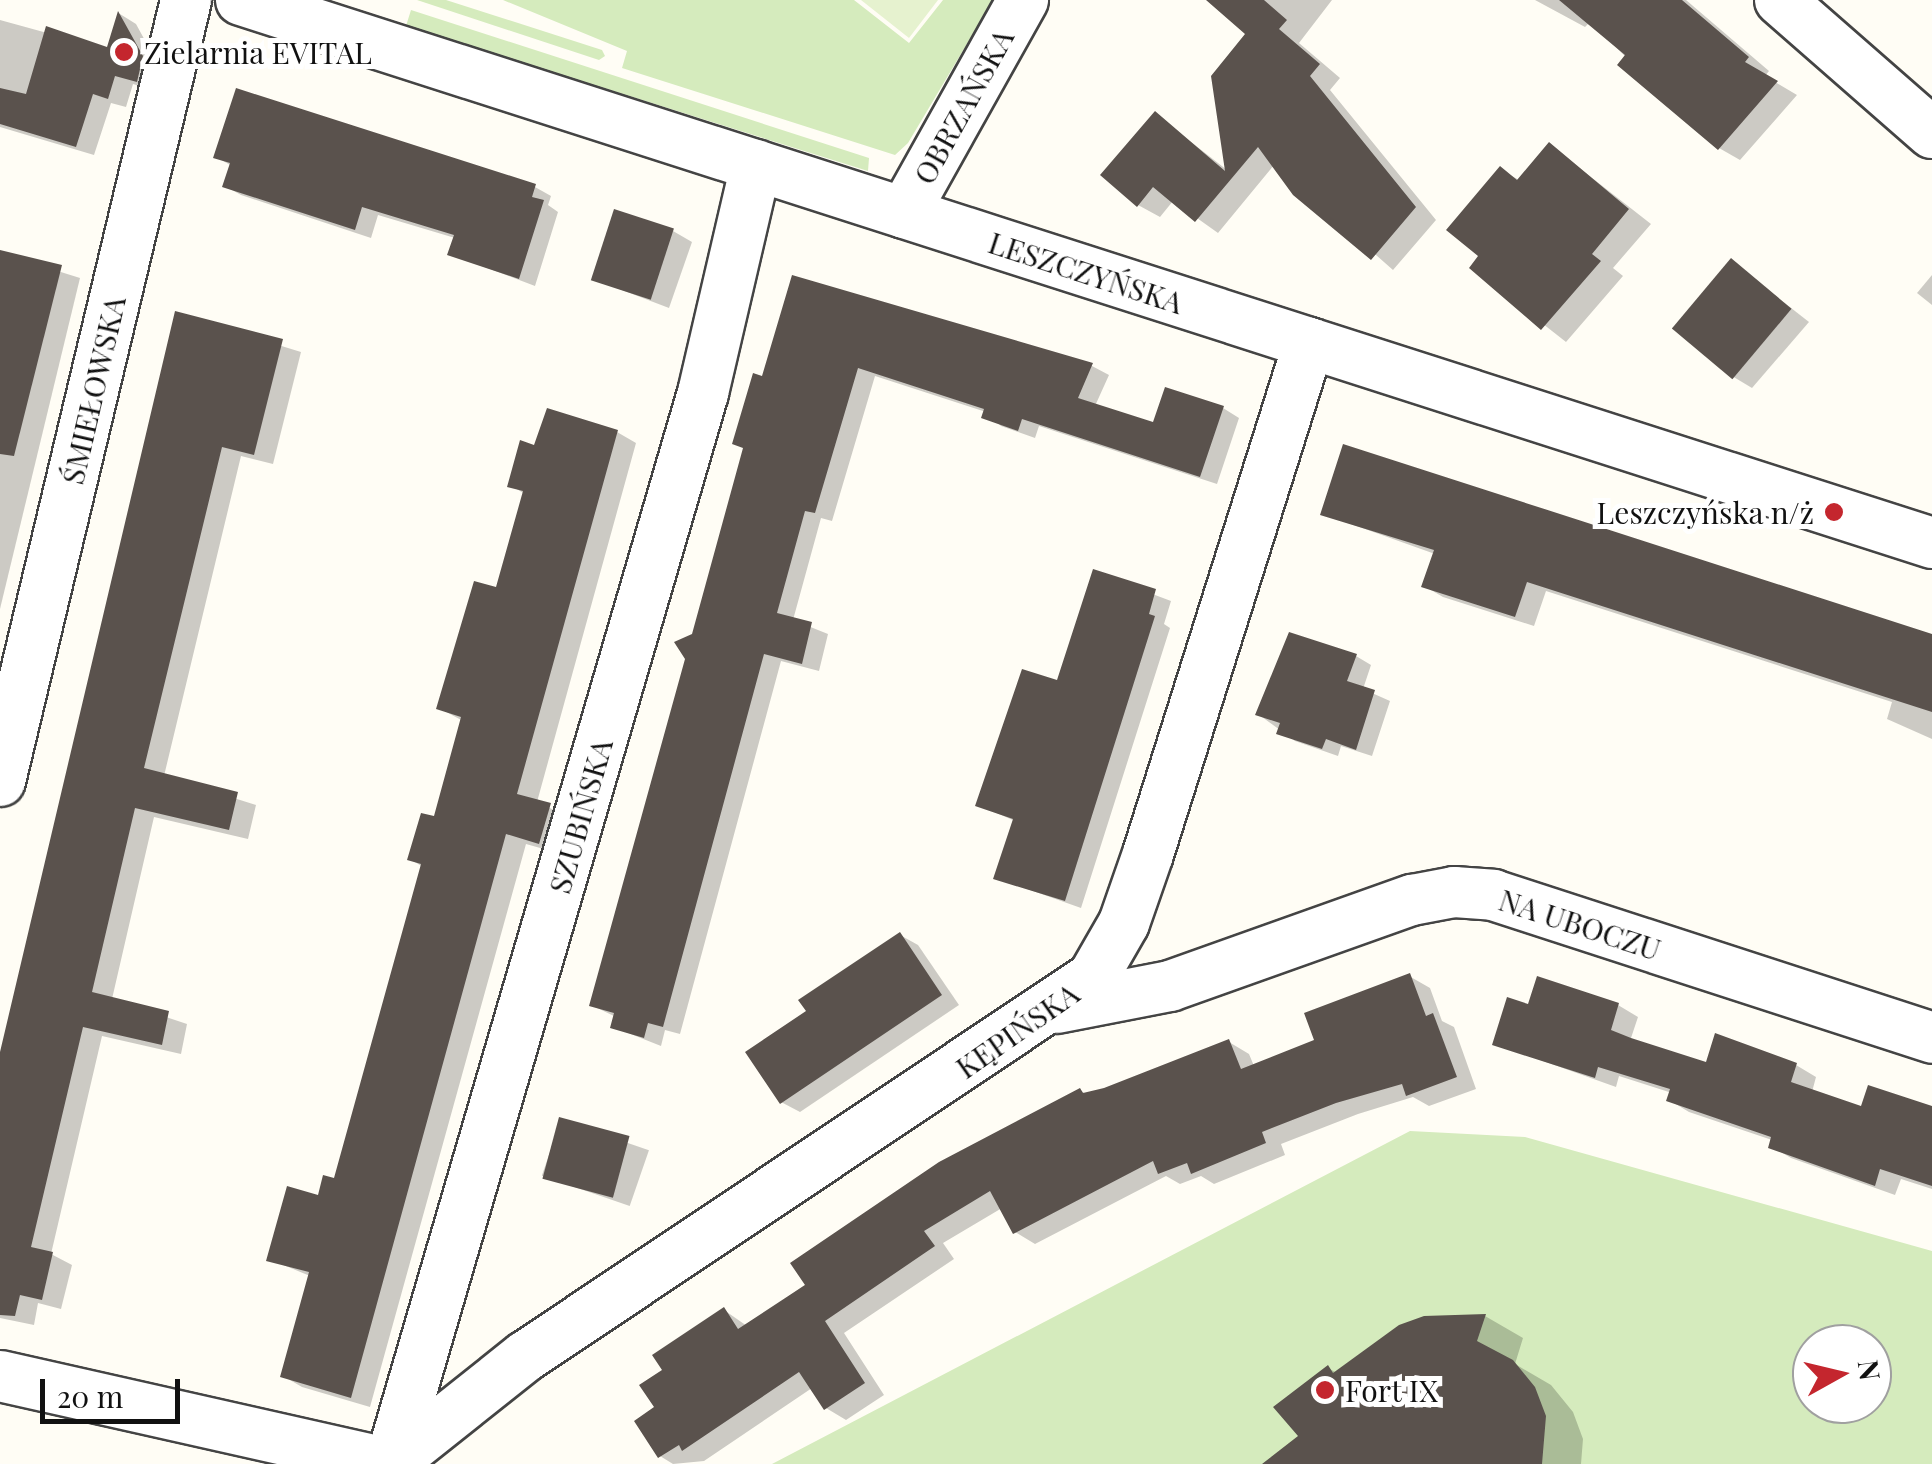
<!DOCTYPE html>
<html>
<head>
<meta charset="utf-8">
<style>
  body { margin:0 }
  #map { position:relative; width:1932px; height:1464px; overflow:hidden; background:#fffdf5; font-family:"Playfair Display",serif }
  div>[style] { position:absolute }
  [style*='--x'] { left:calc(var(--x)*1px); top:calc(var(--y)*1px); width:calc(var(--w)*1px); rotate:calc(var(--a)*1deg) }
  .green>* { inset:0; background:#d5ebbd }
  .pitch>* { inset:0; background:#e6f2cf }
  .shadow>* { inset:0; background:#0003; transform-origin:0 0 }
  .building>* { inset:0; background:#5a524d; transform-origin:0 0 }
  .roads { filter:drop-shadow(2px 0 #444) drop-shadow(-2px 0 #444) drop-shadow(0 2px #444) drop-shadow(0 -2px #444) }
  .minor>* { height:50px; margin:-25px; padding:0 25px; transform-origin:25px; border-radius:25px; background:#fff }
  .dots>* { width:28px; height:28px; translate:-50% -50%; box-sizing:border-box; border:5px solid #fff; border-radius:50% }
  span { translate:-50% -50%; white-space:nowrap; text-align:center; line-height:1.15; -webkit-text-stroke:10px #fff; paint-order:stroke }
  .poi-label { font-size:30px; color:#111 }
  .left { translate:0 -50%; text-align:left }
  .right { translate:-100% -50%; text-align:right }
  .street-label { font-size:30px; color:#111 }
  .north { position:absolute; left:1792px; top:1324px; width:100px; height:100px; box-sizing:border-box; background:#fff; border:2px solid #a0a0a0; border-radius:50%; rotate:82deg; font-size:28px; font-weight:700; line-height:40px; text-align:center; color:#111 }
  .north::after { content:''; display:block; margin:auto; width:35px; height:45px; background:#c4262e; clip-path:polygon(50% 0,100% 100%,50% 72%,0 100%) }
  .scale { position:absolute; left:40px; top:1379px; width:140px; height:45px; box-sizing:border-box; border:5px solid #111; border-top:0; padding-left:12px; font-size:30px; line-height:35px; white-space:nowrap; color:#111; -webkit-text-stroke:8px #fff; paint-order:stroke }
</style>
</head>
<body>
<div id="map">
  <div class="green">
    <div style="clip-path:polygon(417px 0,446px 0,602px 50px,605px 56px,599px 60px)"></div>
    <div style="clip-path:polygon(503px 0,854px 0,909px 43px,943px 0,993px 0,908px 143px,895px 155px,622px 68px,627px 51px)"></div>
    <div style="clip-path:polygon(411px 10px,869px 158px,868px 171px,406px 26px)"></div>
    <div style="clip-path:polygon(evenodd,1410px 1131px,1525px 1137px,1932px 1251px,1932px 1464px,772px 1464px,1410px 1131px,1812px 1344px,1872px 1344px,1872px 1404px,1812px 1404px,1812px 1344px)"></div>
  </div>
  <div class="pitch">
    <div style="clip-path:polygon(861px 0,938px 0,909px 38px)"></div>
  </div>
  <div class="shadow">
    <div style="clip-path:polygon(1237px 0,1332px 0,1299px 43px,1340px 78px,1330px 90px,1436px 220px,1393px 270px,1274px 165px,1218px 233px,1173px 201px,1160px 217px,1138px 205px,1155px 114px,1227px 170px,1249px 34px)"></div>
    <div style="clip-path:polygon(1535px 0,1686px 0,1769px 71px,1765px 76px,1797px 95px,1740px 160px,1719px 148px,1590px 22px,1585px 27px)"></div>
    <div style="clip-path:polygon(120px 14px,136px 24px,160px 68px,155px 91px,133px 84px,126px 107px,111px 103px,94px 155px,0 127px,0 20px,109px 50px)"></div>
    <div style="clip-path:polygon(1550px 145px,1651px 224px,1613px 268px,1623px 276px,1566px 342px,1472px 268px,1482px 256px,1501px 170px,1519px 180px)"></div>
    <div style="clip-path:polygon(216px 157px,535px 187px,551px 196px,548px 205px,558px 212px,535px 286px,450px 254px,455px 238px,378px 215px,371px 238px,241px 195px,225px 186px,232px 166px)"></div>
    <div style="clip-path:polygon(673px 231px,692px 242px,669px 308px,593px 279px)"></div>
    <div style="clip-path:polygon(0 253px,80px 278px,0 609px)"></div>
    <div style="clip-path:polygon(1732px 262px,1809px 322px,1752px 388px,1732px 376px)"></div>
    <div style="clip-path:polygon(1932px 275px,1932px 305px,1917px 293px)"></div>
    <div style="clip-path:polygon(794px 278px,1092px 366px,1109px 375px,1095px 406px,1155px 425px,1223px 408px,1239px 418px,1217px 484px,1039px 426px,1035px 438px,1001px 426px,986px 412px,875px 376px,832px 521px,821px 518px,793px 620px,828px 634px,819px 671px,781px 661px,680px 1034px,665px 1030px,661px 1046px,613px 1027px,616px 1017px,591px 1005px)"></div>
    <div style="clip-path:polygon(177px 314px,301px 352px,273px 464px,241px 456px,164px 776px,256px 805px,248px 839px,154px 817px,112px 999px,187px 1024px,181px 1054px,102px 1036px,51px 1254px,72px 1265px,61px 1309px,38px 1303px,34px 1325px,0 1318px,0 1064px)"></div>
    <div style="clip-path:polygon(617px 432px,636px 443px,537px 802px,569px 817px,558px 853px,526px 844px,370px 1407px,302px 1387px,283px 1376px,310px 1276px,269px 1259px,335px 1181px,423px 867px,410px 859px,436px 820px,463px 721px,439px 708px,498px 590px,525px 494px,510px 485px,536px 448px)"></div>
    <div style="clip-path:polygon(1323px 514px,1932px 636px,1932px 739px,1887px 719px,1892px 702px,1546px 591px,1534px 626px,1443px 597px,1424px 586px,1435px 554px)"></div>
    <div style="clip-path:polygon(1094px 572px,1171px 601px,1164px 624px,1170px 628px,1081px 908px,996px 878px,1015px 821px,978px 805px,1058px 683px)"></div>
    <div style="clip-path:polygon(1356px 656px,1371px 665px,1363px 689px,1390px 701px,1372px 756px,1341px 746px,1338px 756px,1295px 741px,1258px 714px)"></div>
    <div style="clip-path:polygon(900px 935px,918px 945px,959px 1005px,800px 1112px,781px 1102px,809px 1012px)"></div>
    <div style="clip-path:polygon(1409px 976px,1430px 988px,1442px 1021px,1454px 1027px,1476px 1089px,1429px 1106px,1413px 1097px,1358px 1114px,1281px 1144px,1285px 1155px,1214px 1184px,1201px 1176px,1180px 1184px,1166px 1176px,1035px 1244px,1015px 1232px,1002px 1208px,943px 1243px,954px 1259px,844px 1333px,884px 1395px,846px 1420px,826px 1408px,812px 1388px,704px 1461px,673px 1464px,660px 1456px,657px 1408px,665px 1371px,724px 1310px,747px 1326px,1080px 1090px,1087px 1095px,1229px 1042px,1249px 1054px,1254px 1066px,1317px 1042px)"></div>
    <div style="clip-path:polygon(1618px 1005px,1638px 1017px,1630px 1041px,1708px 1065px,1796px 1065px,1816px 1077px,1812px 1092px,1863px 1109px,1932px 1108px,1932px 1189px,1901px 1179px,1895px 1195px,1791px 1158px,1771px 1146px,1772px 1140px,1689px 1112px,1669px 1100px,1672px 1093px,1619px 1076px,1616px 1087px,1495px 1044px,1530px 1007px)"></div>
    <div style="left:561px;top:1120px;width:93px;height:59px;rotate:19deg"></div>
    <div style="clip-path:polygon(1485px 1316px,1523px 1338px,1515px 1364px,1551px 1385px,1573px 1412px,1583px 1439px,1581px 1464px,1266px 1464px,1302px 1436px,1328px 1368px,1337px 1373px)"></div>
  </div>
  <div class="building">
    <div style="clip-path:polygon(1206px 0,1264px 0,1287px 20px,1279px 29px,1320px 64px,1310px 76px,1416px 207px,1371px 260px,1293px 195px,1258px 147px,1195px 222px,1153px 187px,1137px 207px,1100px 175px,1155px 111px,1225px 171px,1211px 76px,1245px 34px)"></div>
    <div style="clip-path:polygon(1559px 0,1682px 0,1749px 57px,1745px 62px,1778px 81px,1718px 150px,1617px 65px,1625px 55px)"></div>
    <div style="clip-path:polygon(118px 11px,143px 56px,137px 82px,115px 76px,108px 99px,93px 94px,76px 147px,0 124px,0 88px,26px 94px,46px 26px,107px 47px)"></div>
    <div style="clip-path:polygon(236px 88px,536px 184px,532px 197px,544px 200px,519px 279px,447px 255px,454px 235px,362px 207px,355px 230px,222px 187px,230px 163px,213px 158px)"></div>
    <div style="clip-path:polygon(1549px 142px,1629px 209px,1592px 254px,1601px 261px,1541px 330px,1469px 268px,1478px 256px,1446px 230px,1500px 166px,1517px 180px)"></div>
    <div style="left:614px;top:209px;width:63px;height:75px;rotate:18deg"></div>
    <div style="clip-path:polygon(0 250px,62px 265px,14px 456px,0 454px)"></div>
    <div style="left:1731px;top:258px;width:79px;height:92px;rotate:40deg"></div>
    <div style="clip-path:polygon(792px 275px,1093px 363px,1078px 398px,1153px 422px,1165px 387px,1224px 406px,1200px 477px,1022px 419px,1018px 431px,981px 418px,984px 409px,858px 368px,815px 513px,805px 511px,777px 613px,812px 622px,802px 664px,764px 654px,663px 1027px,648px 1023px,644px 1038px,610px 1028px,614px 1013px,589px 1006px,685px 659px,674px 642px,692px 634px,743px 448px,732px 444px,753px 373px,762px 376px)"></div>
    <div style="clip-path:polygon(175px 311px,283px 339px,254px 455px,222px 447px,144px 768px,238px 792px,229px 830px,135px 808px,92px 992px,169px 1011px,162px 1045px,83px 1027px,31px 1247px,53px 1252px,42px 1300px,20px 1295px,15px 1316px,0 1315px,0 1052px)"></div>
    <div style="clip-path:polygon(547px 408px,618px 430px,517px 794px,551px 803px,539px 844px,506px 834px,351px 1398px,280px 1377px,309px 1272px,266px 1261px,287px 1186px,318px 1195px,323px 1175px,334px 1178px,421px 864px,407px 860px,421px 813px,434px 816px,461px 717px,436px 709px,474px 581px,496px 587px,523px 491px,507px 487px,520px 440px,534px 445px)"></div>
    <div style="clip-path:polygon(1343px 444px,1932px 634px,1932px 712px,1527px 582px,1515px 617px,1421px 587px,1434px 550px,1320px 515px)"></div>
    <div style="clip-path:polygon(1093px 569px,1156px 589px,1149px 614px,1155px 616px,1065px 901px,993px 879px,1013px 819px,975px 806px,1022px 669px,1057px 680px)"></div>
    <div style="clip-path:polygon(1289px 632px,1357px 654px,1347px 681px,1375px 690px,1356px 750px,1326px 739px,1322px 749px,1276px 734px,1280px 723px,1255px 715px)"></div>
    <div style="clip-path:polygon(900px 932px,942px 995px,780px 1104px,745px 1052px,806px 1011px,798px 1000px)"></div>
    <div style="clip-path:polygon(1410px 973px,1426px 1016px,1433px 1013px,1457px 1077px,1406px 1096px,1402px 1084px,1336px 1103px,1262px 1132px,1266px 1143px,1191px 1174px,1187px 1163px,1158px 1174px,1153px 1161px,1013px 1234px,990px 1191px,924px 1231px,935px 1246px,825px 1321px,865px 1383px,824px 1410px,799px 1372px,682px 1451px,679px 1445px,658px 1458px,634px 1421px,654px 1407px,639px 1385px,662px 1370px,652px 1355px,724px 1307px,738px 1329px,805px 1285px,790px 1263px,939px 1162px,1080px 1088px,1083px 1093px,1104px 1088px,1229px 1039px,1241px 1069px,1314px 1040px,1304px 1013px)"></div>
    <div style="clip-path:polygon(1537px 976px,1619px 1003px,1611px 1030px,1631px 1038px,1706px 1062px,1715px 1033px,1797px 1063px,1791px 1082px,1861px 1106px,1868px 1085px,1932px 1106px,1932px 1186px,1880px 1169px,1875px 1186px,1768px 1148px,1771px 1137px,1666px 1101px,1670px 1089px,1598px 1067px,1595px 1078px,1492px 1045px,1507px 997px,1528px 1004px)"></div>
    <div style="left:559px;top:1117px;width:73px;height:64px;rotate:15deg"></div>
    <div style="clip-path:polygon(1486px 1314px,1477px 1341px,1513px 1360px,1535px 1387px,1546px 1416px,1542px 1464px,1262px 1464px,1298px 1436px,1273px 1407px,1328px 1365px,1333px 1373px,1399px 1325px,1424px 1316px)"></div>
  </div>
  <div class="roads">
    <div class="minor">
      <div style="--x:241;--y:0;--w:1776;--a:17.8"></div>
      <div style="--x:1780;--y:0;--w:202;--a:41.2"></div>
      <div style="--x:904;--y:213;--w:244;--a:-60.8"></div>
      <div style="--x:0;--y:781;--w:803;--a:-76.6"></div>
      <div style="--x:1057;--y:1008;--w:115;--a:-11"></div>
      <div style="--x:1170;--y:986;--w:257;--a:-19.6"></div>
      <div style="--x:1412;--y:900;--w:43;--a:-10.8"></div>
      <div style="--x:1454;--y:892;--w:39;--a:4"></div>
      <div style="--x:1493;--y:895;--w:462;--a:18"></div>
      <div style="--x:0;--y:1376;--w:399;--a:12.7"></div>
      <div style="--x:390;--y:1464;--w:174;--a:-38.5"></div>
      <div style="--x:526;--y:1356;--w:682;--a:-33.76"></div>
      <div style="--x:1093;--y:977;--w:62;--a:-60.1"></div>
      <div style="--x:1124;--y:923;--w:73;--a:-70.8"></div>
      <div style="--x:1148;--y:854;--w:536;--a:-72.51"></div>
      <div style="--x:390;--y:1464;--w:1116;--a:-73.71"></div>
      <div style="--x:703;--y:393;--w:234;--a:-76.9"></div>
    </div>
  </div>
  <div class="dots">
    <div style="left:124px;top:52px;background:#c4262e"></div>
    <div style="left:1834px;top:512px;background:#c4262e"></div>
    <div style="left:1325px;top:1390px;background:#c4262e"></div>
  </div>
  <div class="poi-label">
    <span class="left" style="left:144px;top:52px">Zielarnia EVITAL</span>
    <span class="right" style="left:1814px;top:512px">Leszczyńska n/ż</span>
    <span class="left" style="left:1345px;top:1390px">Fort IX</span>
  </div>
  <div class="street-label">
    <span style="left:963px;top:106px;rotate:-61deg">OBRZAŃSKA</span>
    <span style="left:1086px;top:272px;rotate:18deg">LESZCZYŃSKA</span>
    <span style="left:93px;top:390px;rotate:-77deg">ŚMIEŁOWSKA</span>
    <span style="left:580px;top:816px;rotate:-74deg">SZUBIŃSKA</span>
    <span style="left:1580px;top:924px;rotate:18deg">NA UBOCZU</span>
    <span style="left:1017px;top:1030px;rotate:-35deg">KĘPIŃSKA</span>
  </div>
  <div class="north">N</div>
  <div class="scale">20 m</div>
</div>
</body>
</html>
